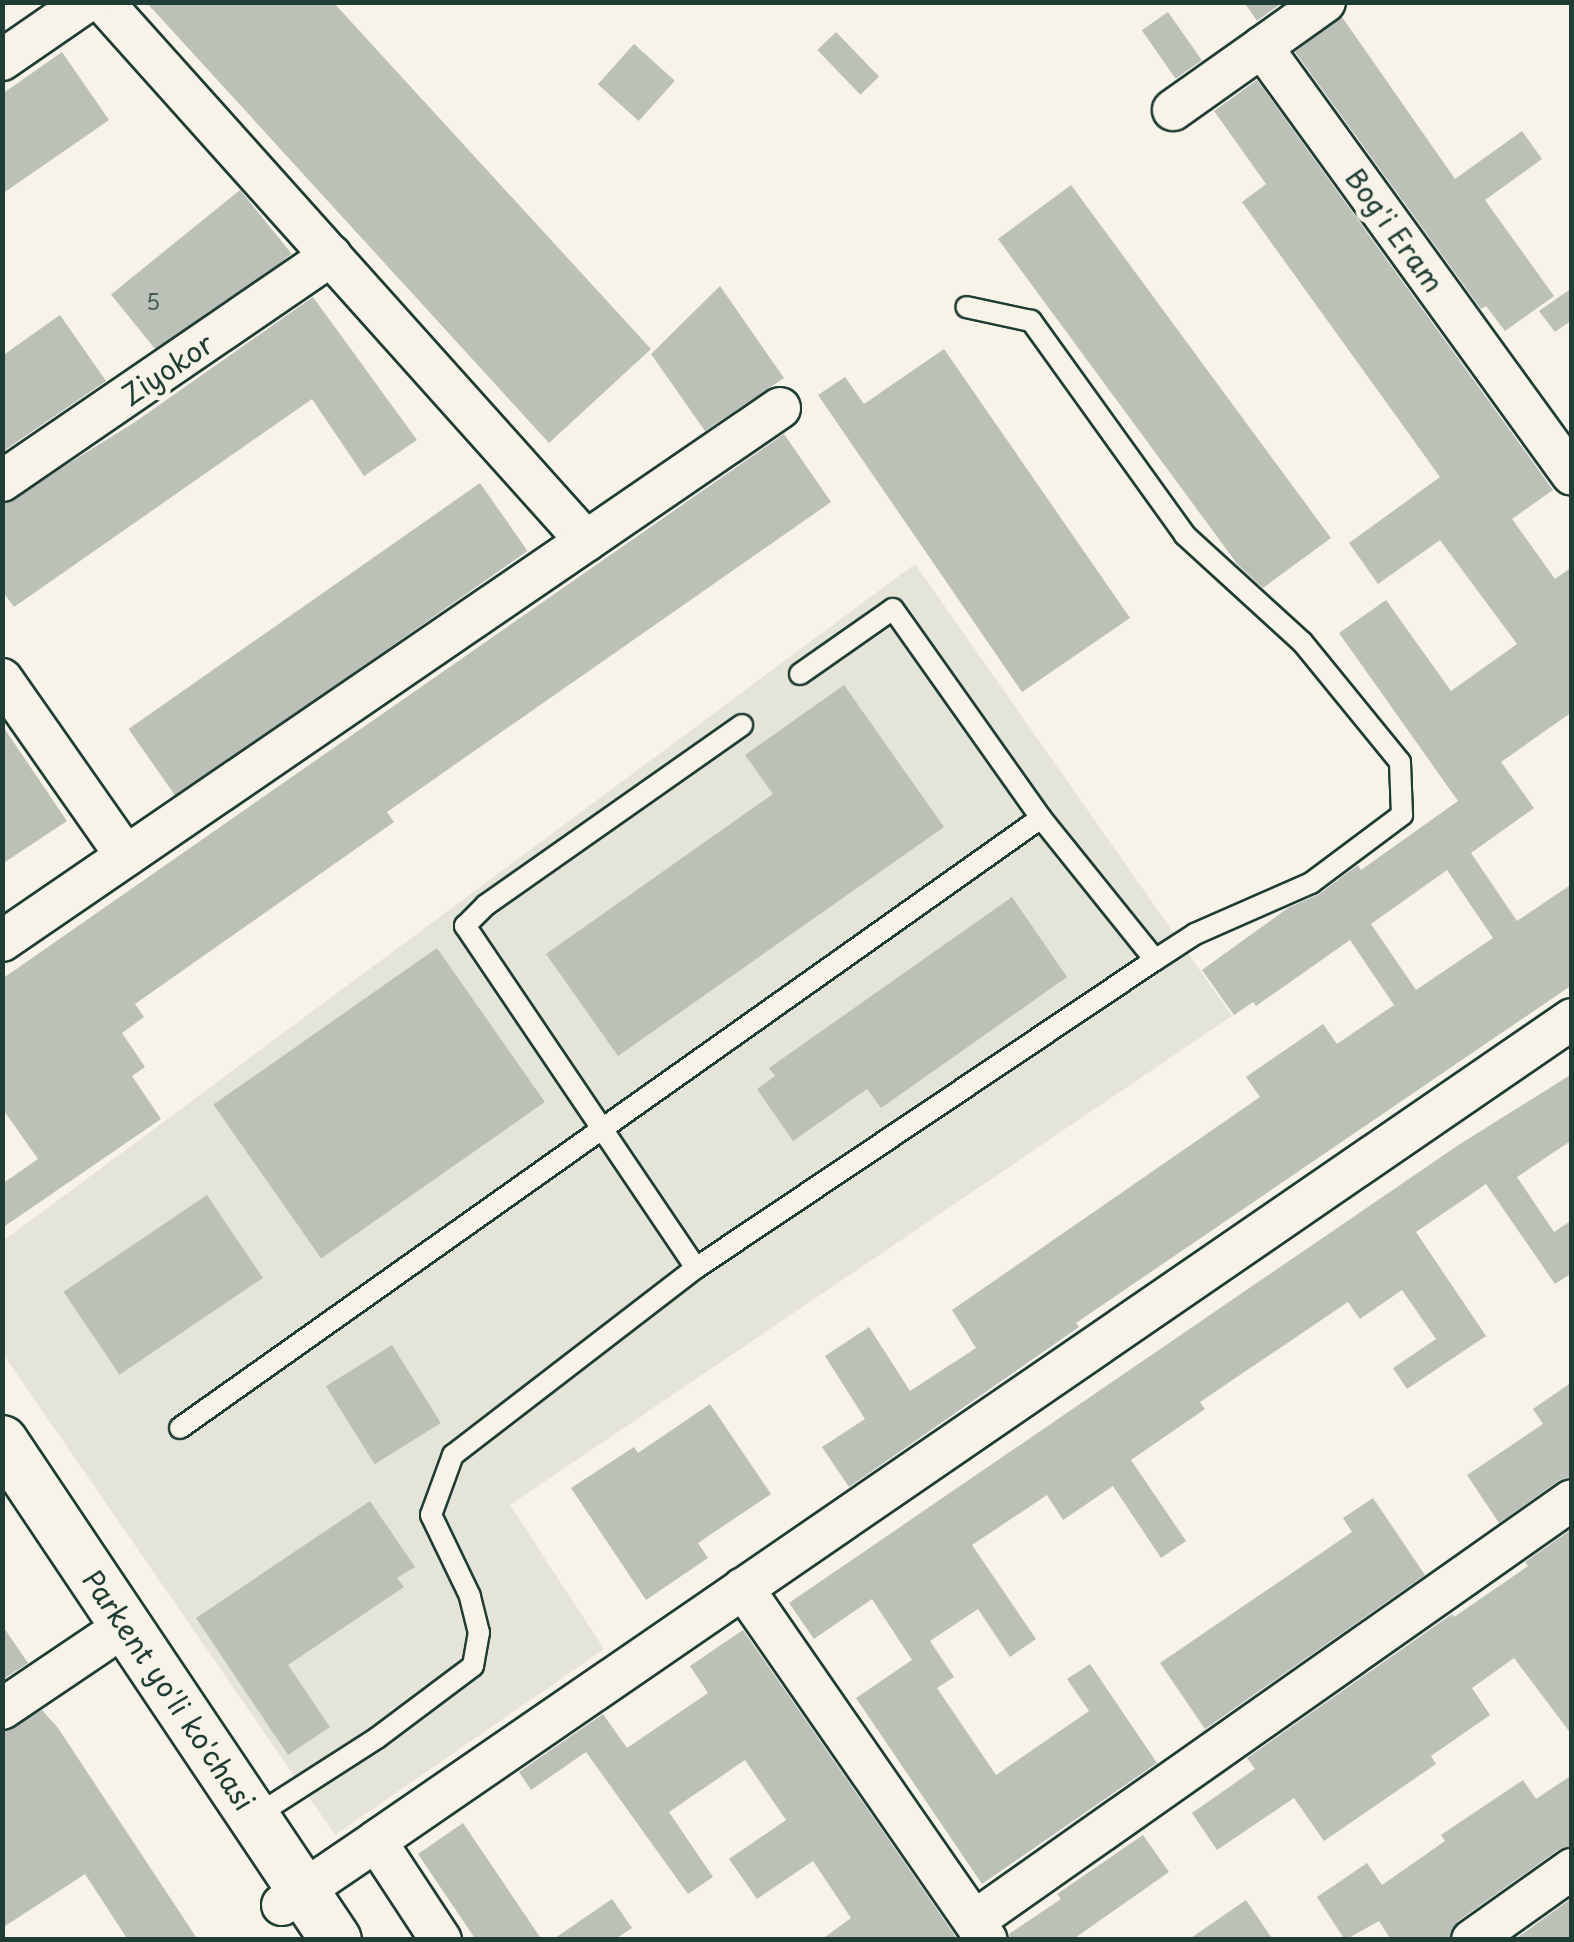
<!DOCTYPE html>
<html>
<head>
<meta charset="utf-8">
<style>
  body { margin:0 }
  #map { position:relative; width:1574px; height:1942px; overflow:hidden; background:#f7f3e8; font-family:"Playpen Sans",sans-serif }
  div>[style] { position:absolute }
  [style*='--x'] { left:calc(var(--x)*1px); top:calc(var(--y)*1px); width:calc(var(--w)*1px); rotate:calc(var(--a)*1deg) }
  .built>* { inset:0; background:#e5e4d9 }
  .building>* { inset:0; background:#bbc1b6; transform-origin:0 0 }
  .roads { filter:drop-shadow(2px 0 #1f3d34) drop-shadow(-2px 0 #1f3d34) drop-shadow(0 2px #1f3d34) drop-shadow(0 -2px #1f3d34) }
  .service>* { height:20px; margin:-10px; padding:0 10px; transform-origin:10px; border-radius:10px; background:#f7f3e8 }
  .minor>* { height:40px; margin:-20px; padding:0 20px; transform-origin:20px; border-radius:20px; background:#f7f3e8 }
  .tertiary>* { height:50px; margin:-25px; padding:0 25px; transform-origin:25px; border-radius:25px; background:#f7f3e8 }
  span { translate:-50% -50%; white-space:nowrap; text-align:center; line-height:1.15; -webkit-text-stroke:10px #f7f3e8; paint-order:stroke }
  .number-label { font-size:22px; color:#465e54 }
  .number-label span { -webkit-text-stroke-width:0 }
  .street-label { font-size:28px; color:#1f3d34 }
  .frame { position:absolute; inset:0; border:5px solid #1f3d34; pointer-events:none }
</style>
</head>
<body>
<div id="map">
  <div class="built">
    <div style="clip-path:polygon(915px 564px,1232px 1016px,510px 1505px,604px 1649px,335px 1835px,3px 1354px,3px 1241px)"></div>
  </div>
  <div class="building">
    <div style="clip-path:polygon(146px 2px,333px 2px,651px 349px,549px 443px)"></div>
    <div style="clip-path:polygon(1244px 2px,1283px 2px,1257px 21px)"></div>
    <div style="left:1168px;top:12px;width:59px;height:32px;rotate:55deg"></div>
    <div style="clip-path:polygon(1342px 17px,1455px 179px,1522px 131px,1542px 159px,1485px 200px,1554px 296px,1505px 331px,1486px 306px,1481px 309px,1295px 52px)"></div>
    <div style="left:836px;top:32px;width:62px;height:26px;rotate:46deg"></div>
    <div style="left:634px;top:44px;width:55px;height:54px;rotate:42deg"></div>
    <div style="clip-path:polygon(62px 52px,109px 120px,2px 194px,2px 94px)"></div>
    <div style="clip-path:polygon(evenodd,1257px 80px,1553px 490px,1512px 519px,1555px 579px,1572px 567px,1572px 712px,1501px 762px,1534px 808px,1471px 853px,1517px 921px,1572px 884px,1572px 985px,1076px 1323px,1079px 1327px,849px 1487px,822px 1447px,865px 1419px,825px 1356px,869px 1327px,910px 1391px,976px 1348px,952px 1310px,1260px 1097px,1246px 1077px,1323px 1024px,1337px 1044px,1394px 1005px,1350px 940px,1256px 1006px,1253px 1002px,1234px 1015px,1202px 970px,1288px 908px,1319px 894px,1358px 865px,1361px 870px,1458px 801px,1339px 633px,1386px 600px,1451px 691px,1517px 644px,1440px 540px,1378px 584px,1349px 543px,1440px 477px,1242px 202px,1266px 184px,1214px 111px,1257px 80px,1447px 870px,1493px 938px,1416px 990px,1371px 924px,1447px 870px)"></div>
    <div style="clip-path:polygon(1071px 185px,1331px 538px,1263px 588px,1238px 565px,998px 239px)"></div>
    <div style="left:240px;top:190px;width:82px;height:166px;rotate:51deg"></div>
    <div style="clip-path:polygon(720px 286px,784px 378px,705px 431px,651px 354px)"></div>
    <div style="clip-path:polygon(1572px 288px,1572px 320px,1555px 332px,1539px 311px)"></div>
    <div style="clip-path:polygon(313px 297px,417px 440px,364px 476px,312px 399px,14px 607px,2px 591px,2px 505px,135px 422px)"></div>
    <div style="clip-path:polygon(60px 315px,106px 381px,2px 452px,2px 356px)"></div>
    <div style="clip-path:polygon(944px 349px,1130px 618px,1022px 692px,818px 395px,845px 377px,864px 404px)"></div>
    <div style="clip-path:polygon(784px 434px,831px 502px,387px 812px,394px 822px,135px 1004px,144px 1017px,122px 1033px,145px 1067px,132px 1076px,161px 1119px,2px 1228px,2px 1184px,38px 1159px,2px 1108px,2px 979px)"></div>
    <div style="left:480px;top:483px;width:83px;height:429px;rotate:55deg"></div>
    <div style="clip-path:polygon(844px 685px,944px 827px,618px 1056px,546px 954px,773px 794px,745px 755px)"></div>
    <div style="clip-path:polygon(2px 725px,67px 821px,2px 864px)"></div>
    <div style="clip-path:polygon(1012px 897px,1067px 977px,881px 1108px,867px 1089px,793px 1141px,757px 1089px,775px 1076px,769px 1068px)"></div>
    <div style="left:437px;top:948px;width:188px;height:273px;rotate:55deg"></div>
    <div style="clip-path:polygon(1572px 1074px,1572px 1140px,1517px 1177px,1554px 1232px,1572px 1220px,1572px 1273px,1555px 1284px,1486px 1184px,1416px 1232px,1486px 1336px,1407px 1389px,1393px 1368px,1436px 1339px,1402px 1290px,1360px 1319px,1348px 1302px,1200px 1402px,1205px 1409px,1131px 1460px,1186px 1541px,1161px 1558px,1113px 1486px,1063px 1520px,1047px 1495px,972px 1545px,1036px 1639px,1010px 1657px,978px 1609px,930px 1641px,954px 1677px,937px 1688px,996px 1775px,1089px 1711px,1067px 1679px,1090px 1664px,1157px 1763px,982px 1884px,856px 1698px,912px 1660px,872px 1599px,814px 1639px,789px 1603px,1460px 1144px)"></div>
    <div style="left:207px;top:1195px;width:100px;height:173px;rotate:56deg"></div>
    <div style="left:392px;top:1345px;width:92px;height:78px;rotate:58deg"></div>
    <div style="clip-path:polygon(1572px 1382px,1572px 1476px,1558px 1481px,1499px 1523px,1467px 1475px,1543px 1424px,1533px 1409px)"></div>
    <div style="clip-path:polygon(710px 1404px,771px 1494px,698px 1543px,708px 1558px,646px 1600px,571px 1488px,634px 1447px,638px 1453px)"></div>
    <div style="clip-path:polygon(1373px 1498px,1425px 1575px,1205px 1729px,1160px 1663px,1352px 1532px,1343px 1518px)"></div>
    <div style="clip-path:polygon(370px 1501px,415px 1567px,397px 1578px,404px 1587px,288px 1665px,330px 1727px,288px 1755px,196px 1618px)"></div>
    <div style="clip-path:polygon(1572px 1529px,1572px 1735px,1514px 1658px,1472px 1688px,1490px 1715px,1431px 1756px,1436px 1764px,1324px 1841px,1294px 1798px,1217px 1850px,1192px 1813px,1255px 1769px,1247px 1758px,1452px 1614px,1454px 1617px,1528px 1566px,1525px 1562px)"></div>
    <div style="clip-path:polygon(2px 1625px,28px 1663px,2px 1680px)"></div>
    <div style="clip-path:polygon(743px 1630px,873px 1817px,958px 1940px,821px 1940px,851px 1918px,813px 1861px,757px 1899px,729px 1859px,786px 1820px,745px 1760px,669px 1812px,713px 1877px,688px 1894px,586px 1752px,531px 1790px,519px 1772px,603px 1714px,627px 1748px,708px 1693px,690px 1666px)"></div>
    <div style="clip-path:polygon(42px 1710px,58px 1728px,198px 1940px,128px 1940px,85px 1874px,2px 1928px,2px 1733px)"></div>
    <div style="clip-path:polygon(1572px 1775px,1572px 1846px,1558px 1850px,1458px 1921px,1449px 1940px,1391px 1940px,1379px 1921px,1345px 1940px,1317px 1897px,1367px 1863px,1382px 1885px,1445px 1841px,1441px 1835px,1523px 1780px,1536px 1799px)"></div>
    <div style="clip-path:polygon(463px 1823px,542px 1940px,476px 1940px,418px 1854px)"></div>
    <div style="clip-path:polygon(1143px 1835px,1169px 1872px,1072px 1940px,1011px 1940px,1009px 1934px,1061px 1899px,1057px 1894px)"></div>
    <div style="clip-path:polygon(1572px 1898px,1572px 1940px,1514px 1940px)"></div>
    <div style="clip-path:polygon(612px 1899px,632px 1928px,614px 1940px,552px 1940px)"></div>
    <div style="clip-path:polygon(1246px 1900px,1273px 1940px,1188px 1940px)"></div>
  </div>
  <div class="roads">
    <div class="service">
      <div style="--x:800;--y:674;--w:113;--a:-35"></div>
      <div style="--x:893;--y:609;--w:256;--a:54.7"></div>
      <div style="--x:1041;--y:818;--w:182;--a:51.2"></div>
      <div style="--x:696;--y:1268;--w:413;--a:-124"></div>
      <div style="--x:465;--y:926;--w:30;--a:-45"></div>
      <div style="--x:486;--y:905;--w:313;--a:-35.1"></div>
      <div style="--x:180;--y:1428;--w:1055;--a:-35.32"></div>
      <div style="--x:254;--y:1817;--w:146;--a:-32.7"></div>
      <div style="--x:377;--y:1738;--w:120;--a:-36.9"></div>
      <div style="--x:473;--y:1666;--w:34;--a:-80"></div>
      <div style="--x:479;--y:1633;--w:38;--a:-104"></div>
      <div style="--x:470;--y:1596;--w:90;--a:-115.7"></div>
      <div style="--x:431;--y:1515;--w:64;--a:-69.9"></div>
      <div style="--x:453;--y:1455;--w:307;--a:-37.6"></div>
      <div style="--x:696;--y:1268;--w:553;--a:-33.86"></div>
      <div style="--x:1155;--y:960;--w:48;--a:-33"></div>
      <div style="--x:1195;--y:934;--w:127;--a:-23.7"></div>
      <div style="--x:1311;--y:883;--w:114;--a:-36.8"></div>
      <div style="--x:1402;--y:815;--w:53;--a:-92.2"></div>
      <div style="--x:1400;--y:762;--w:155;--a:-129.2"></div>
      <div style="--x:1302;--y:642;--w:159;--a:-137.6"></div>
      <div style="--x:1185;--y:535;--w:264;--a:-125.7"></div>
      <div style="--x:1031;--y:321;--w:66;--a:-167.8"></div>
    </div>
    <div class="minor">
      <div style="--x:103;--y:2;--w:724;--a:48.14"></div>
      <div style="--x:1325;--y:2;--w:77;--a:144.5"></div>
      <div style="--x:1262;--y:47;--w:528;--a:54.08"></div>
      <div style="--x:2;--y:60;--w:102;--a:-34.6"></div>
      <div style="--x:1173;--y:110;--w:109;--a:-35.3"></div>
      <div style="--x:2;--y:481;--w:399;--a:-34.4"></div>
      <div style="--x:2;--y:679;--w:216;--a:55"></div>
      <div style="--x:2;--y:941;--w:943;--a:-34.41"></div>
      <div style="--x:743;--y:1588;--w:428;--a:55.3"></div>
      <div style="--x:2;--y:1709;--w:122;--a:-34"></div>
      <div style="--x:282;--y:1905;--w:114;--a:-34.2"></div>
      <div style="--x:974;--y:1921;--w:731;--a:-35.15"></div>
      <div style="--x:441;--y:1940;--w:118;--a:-123.3"></div>
      <div style="--x:376;--y:1841;--w:1451;--a:-34.5"></div>
      <div style="--x:1472;--y:1940;--w:123;--a:-35.4"></div>
    </div>
    <div class="tertiary">
      <div style="--x:2;--y:1441;--w:600;--a:56.2"></div>
    </div>
  </div>
  <div class="number-label">
    <span style="left:153px;top:301px">5</span>
  </div>
  <div class="street-label">
    <span style="left:1395px;top:230px;rotate:54deg">Bog'i Eram</span>
    <span style="left:167px;top:369px;rotate:-34deg">Ziyokor</span>
    <span style="left:169px;top:1690px;rotate:56deg">Parkent yo'li ko'chasi</span>
  </div>
  <div class="frame"></div>
</div>
</body>
</html>
